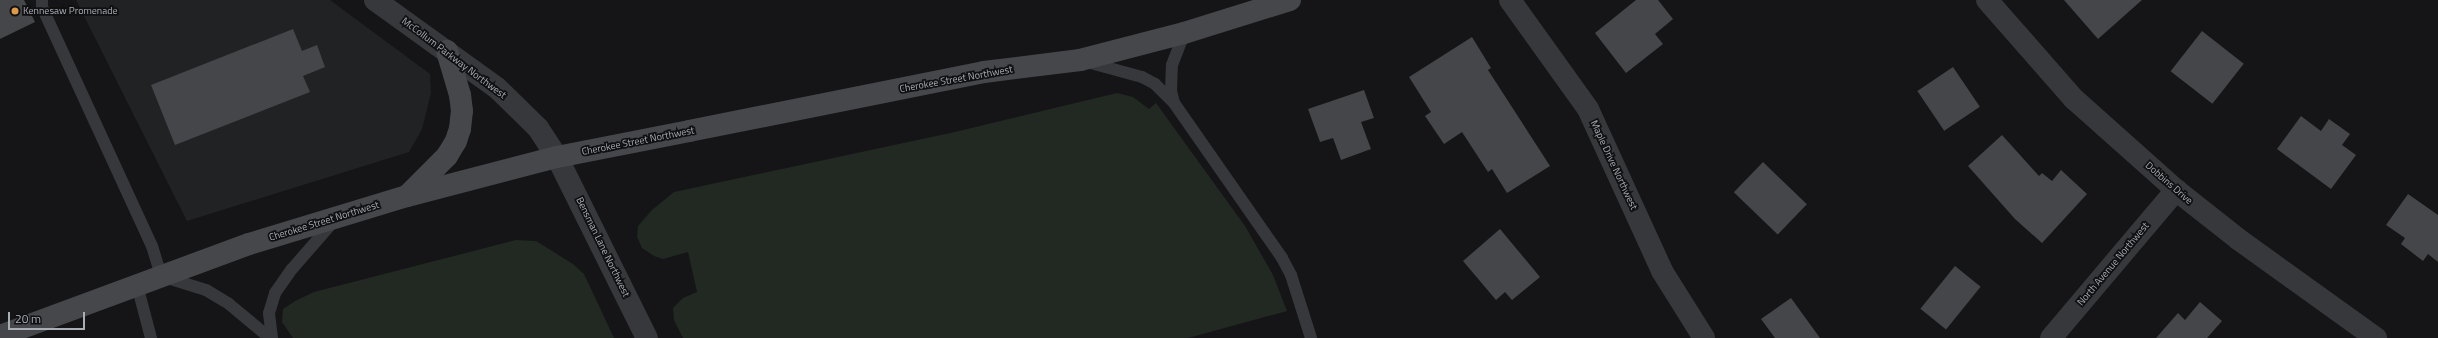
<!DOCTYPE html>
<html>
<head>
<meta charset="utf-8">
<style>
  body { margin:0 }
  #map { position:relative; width:2438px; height:338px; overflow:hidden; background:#151517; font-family:"Titillium Web",sans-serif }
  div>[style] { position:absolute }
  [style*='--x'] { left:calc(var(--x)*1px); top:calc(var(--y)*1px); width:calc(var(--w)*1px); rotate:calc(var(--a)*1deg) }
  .built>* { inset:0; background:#212224 }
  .green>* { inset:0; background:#222822 }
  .building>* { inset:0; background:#444649; transform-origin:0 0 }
  .service>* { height:12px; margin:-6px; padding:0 6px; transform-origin:6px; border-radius:6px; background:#37383b }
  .minor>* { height:22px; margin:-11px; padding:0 11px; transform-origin:11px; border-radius:11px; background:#37383b }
  .tertiary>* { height:22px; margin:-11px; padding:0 11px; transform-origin:11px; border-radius:11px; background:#37383b }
  .secondary>* { height:22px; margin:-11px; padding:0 11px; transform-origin:11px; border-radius:11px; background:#45474b }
  .dots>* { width:11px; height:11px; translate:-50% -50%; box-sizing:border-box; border:2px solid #101012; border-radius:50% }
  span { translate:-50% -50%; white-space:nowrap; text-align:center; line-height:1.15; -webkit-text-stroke:3.5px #101012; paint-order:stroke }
  .poi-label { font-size:10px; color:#a9aeb5 }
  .left { translate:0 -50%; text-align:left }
  .street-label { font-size:10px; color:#a9aeb5 }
  .scale { position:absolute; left:8px; top:312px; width:77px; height:18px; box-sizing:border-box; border:2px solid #a9aeb5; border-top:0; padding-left:5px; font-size:12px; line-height:14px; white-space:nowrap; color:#a9aeb5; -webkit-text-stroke:3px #101012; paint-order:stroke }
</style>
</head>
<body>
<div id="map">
  <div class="built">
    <div style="clip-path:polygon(76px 0,330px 0,430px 74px,431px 93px,422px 129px,409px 152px,187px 221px)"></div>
  </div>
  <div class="green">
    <div style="clip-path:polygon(1117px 93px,1133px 97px,1149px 109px,1156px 103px,1245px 226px,1273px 275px,1287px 311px,1188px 338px,683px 338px,674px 320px,673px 308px,683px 298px,697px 292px,688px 252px,663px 259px,654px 256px,642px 248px,637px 237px,638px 226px,652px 210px,674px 192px,955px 132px)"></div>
    <div style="clip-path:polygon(516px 240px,536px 241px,573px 264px,584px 274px,614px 338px,293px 338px,282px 322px,283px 309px,295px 301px,314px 292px)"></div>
  </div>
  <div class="building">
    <div style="clip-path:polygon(0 0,24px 0,35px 22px,0 39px)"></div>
    <div style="clip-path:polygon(1636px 0,1658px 0,1673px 19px,1655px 34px,1663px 44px,1626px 73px,1595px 33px)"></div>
    <div style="clip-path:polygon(2064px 0,2142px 0,2098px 39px)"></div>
    <div style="clip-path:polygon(293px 29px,302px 51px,317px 45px,325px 67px,303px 76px,310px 92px,175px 145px,151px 85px)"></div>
    <div style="left:2202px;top:31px;width:53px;height:51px;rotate:38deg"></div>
    <div style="clip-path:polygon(1472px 37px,1491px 68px,1488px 70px,1550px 166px,1507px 193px,1492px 169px,1488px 172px,1462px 132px,1444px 144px,1425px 116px,1431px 112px,1409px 77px)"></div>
    <div style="left:1953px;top:67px;width:48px;height:43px;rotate:56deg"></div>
    <div style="clip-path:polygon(1364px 90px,1374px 118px,1361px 122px,1371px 149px,1341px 160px,1333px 138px,1320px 142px,1308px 109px)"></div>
    <div style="clip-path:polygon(2301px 116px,2321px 131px,2329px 119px,2350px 134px,2342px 145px,2356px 155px,2331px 189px,2277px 149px)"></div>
    <div style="clip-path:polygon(2002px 135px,2039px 176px,2042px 173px,2052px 181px,2061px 170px,2087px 194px,2042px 243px,2015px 219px,1968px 166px)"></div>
    <div style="left:1763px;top:162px;width:61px;height:42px;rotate:44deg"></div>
    <div style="clip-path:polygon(2408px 194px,2438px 215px,2438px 262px,2428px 254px,2423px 261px,2401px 244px,2405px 238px,2386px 225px)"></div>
    <div style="clip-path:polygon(1500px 229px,1540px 277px,1512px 300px,1505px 292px,1496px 300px,1463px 261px)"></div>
    <div style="left:1955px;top:266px;width:33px;height:55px;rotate:39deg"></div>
    <div style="clip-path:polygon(1791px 298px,1820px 338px,1775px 338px,1761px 319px)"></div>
    <div style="clip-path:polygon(2200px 302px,2222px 321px,2207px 338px,2156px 338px,2178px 313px,2185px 320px)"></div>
  </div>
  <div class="service">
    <div style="--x:42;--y:0;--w:7;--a:90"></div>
    <div style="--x:42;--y:7;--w:263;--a:65.3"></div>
    <div style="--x:152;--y:246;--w:31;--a:73"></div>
    <div style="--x:161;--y:276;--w:47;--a:17.3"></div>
    <div style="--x:206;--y:290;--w:27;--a:31"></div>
    <div style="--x:229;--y:304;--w:53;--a:39.7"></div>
    <div style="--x:1087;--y:62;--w:57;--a:15.3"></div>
    <div style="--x:1142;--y:77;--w:15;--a:28"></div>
    <div style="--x:1155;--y:84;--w:27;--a:45"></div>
    <div style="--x:1174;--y:103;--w:189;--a:55.1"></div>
    <div style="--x:1282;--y:258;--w:19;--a:62"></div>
    <div style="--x:1291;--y:275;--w:66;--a:72.4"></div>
    <div style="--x:1174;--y:103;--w:12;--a:-104"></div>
    <div style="--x:1171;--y:91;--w:26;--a:-88"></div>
    <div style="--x:1172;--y:65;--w:34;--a:-69"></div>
    <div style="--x:137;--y:285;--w:55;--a:75.2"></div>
    <div style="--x:272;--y:338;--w:25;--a:-97"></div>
    <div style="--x:269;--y:313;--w:21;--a:-73"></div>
    <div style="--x:275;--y:293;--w:29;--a:-55"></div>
    <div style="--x:292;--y:269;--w:62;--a:-48.9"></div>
  </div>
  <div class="minor">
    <div style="--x:1510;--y:0;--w:134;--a:54.4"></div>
    <div style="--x:1588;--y:109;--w:178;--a:65.4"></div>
    <div style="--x:1662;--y:271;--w:79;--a:57.9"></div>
    <div style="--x:1987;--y:0;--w:132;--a:48.7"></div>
    <div style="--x:2074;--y:99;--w:137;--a:41.7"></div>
    <div style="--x:2176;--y:190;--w:79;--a:38.3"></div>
    <div style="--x:2238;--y:239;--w:170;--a:35.7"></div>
    <div style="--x:557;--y:157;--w:202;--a:63.6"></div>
    <div style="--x:2051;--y:338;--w:194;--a:-49.8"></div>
  </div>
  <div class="tertiary">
    <div style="--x:375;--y:0;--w:150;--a:35.8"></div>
    <div style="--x:497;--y:88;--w:57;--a:44.3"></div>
    <div style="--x:538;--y:128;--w:35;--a:57"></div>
  </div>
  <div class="secondary">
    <div style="--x:408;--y:195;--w:55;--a:-45"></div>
    <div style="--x:447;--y:156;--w:17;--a:-59"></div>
    <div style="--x:456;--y:141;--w:13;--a:-72"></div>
    <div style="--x:460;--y:129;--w:18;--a:-84"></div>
    <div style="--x:462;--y:111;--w:16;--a:-97"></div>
    <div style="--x:460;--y:95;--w:46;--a:-106.5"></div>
    <div style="--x:0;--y:336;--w:265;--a:-20.3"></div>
    <div style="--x:249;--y:244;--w:165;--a:-16.9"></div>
    <div style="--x:407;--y:196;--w:155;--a:-14.6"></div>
    <div style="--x:557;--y:157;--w:135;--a:-11.1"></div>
    <div style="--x:689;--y:131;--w:301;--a:-11.3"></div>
    <div style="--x:984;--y:72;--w:97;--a:-7.1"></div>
    <div style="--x:1080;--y:60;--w:107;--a:-14.6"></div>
    <div style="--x:1184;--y:33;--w:111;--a:-17.3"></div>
  </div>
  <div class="dots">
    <div style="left:15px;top:11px;background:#de9a46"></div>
  </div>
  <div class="poi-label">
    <span class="left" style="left:23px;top:11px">Kennesaw Promenade</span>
  </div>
  <div class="street-label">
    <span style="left:454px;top:58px;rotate:37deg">McCollum Parkway Northwest</span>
    <span style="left:956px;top:79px;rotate:-10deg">Cherokee Street Northwest</span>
    <span style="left:638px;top:141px;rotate:-11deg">Cherokee Street Northwest</span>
    <span style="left:1614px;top:165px;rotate:65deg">Maple Drive Northwest</span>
    <span style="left:2169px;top:183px;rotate:41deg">Dobbins Drive</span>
    <span style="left:324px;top:221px;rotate:-17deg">Cherokee Street Northwest</span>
    <span style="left:603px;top:247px;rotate:64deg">Bensman Lane Northwest</span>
    <span style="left:2113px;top:264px;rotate:-50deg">North Avenue Northwest</span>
  </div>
  <div class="scale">20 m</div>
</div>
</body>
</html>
